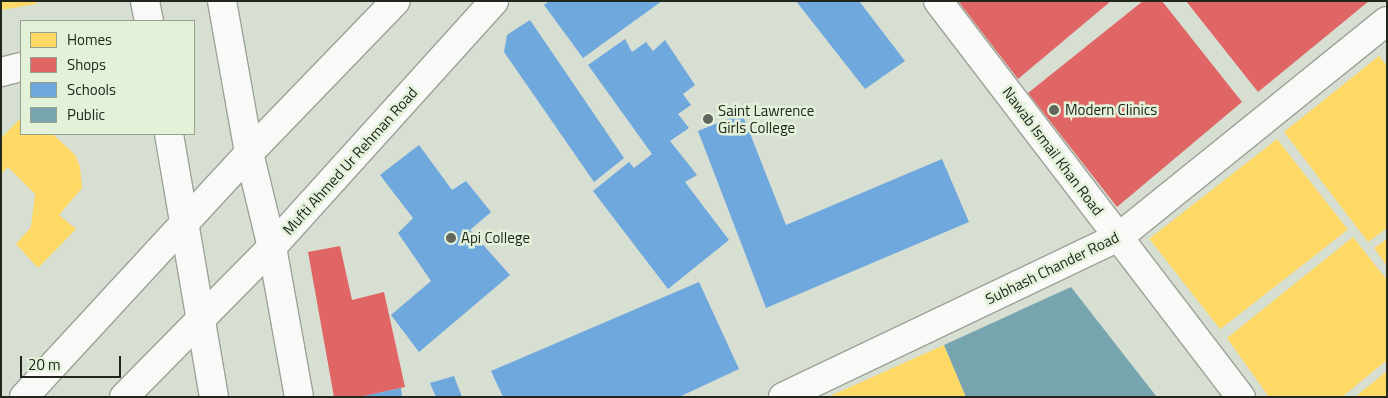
<!DOCTYPE html>
<html>
<head>
<meta charset="utf-8">
<style>
  body { margin:0 }
  #map { position:relative; width:1388px; height:398px; overflow:hidden; background:#d7ded2; font-family:"Titillium Web",sans-serif }
  div>[style] { position:absolute }
  [style*='--x'] { left:calc(var(--x)*1px); top:calc(var(--y)*1px); width:calc(var(--w)*1px); rotate:calc(var(--a)*1deg) }
  .homes>* { inset:0; background:#ffd966; transform-origin:0 0 }
  .shops>* { inset:0; background:#e06666 }
  .schools>* { inset:0; background:#6fa8dc }
  .public>* { inset:0; background:#76a5af }
  .roads { filter:drop-shadow(1px 0 #9ca298) drop-shadow(-1px 0 #9ca298) drop-shadow(0 1px #9ca298) drop-shadow(0 -1px #9ca298) }
  .minor>* { height:28px; margin:-14px; padding:0 14px; transform-origin:14px; border-radius:14px; background:#f9faf8 }
  .dots>* { width:14px; height:14px; translate:-50% -50%; box-sizing:border-box; border:2px solid #e3f1d9; border-radius:50% }
  span { translate:-50% -50%; white-space:nowrap; text-align:center; line-height:1.15; -webkit-text-stroke:5px #e3f1d9; paint-order:stroke }
  .poi-label { font-size:15px; color:#22271e }
  .left { translate:0 -50%; text-align:left }
  .street-label { font-size:15px; color:#22271e }
  .frame { position:absolute; inset:0; border:2px solid #22271e; pointer-events:none }
  .legend { position:absolute; left:20px; top:20px; width:175px; height:115px; box-sizing:border-box; background:#e3f1d9; border:1px solid #96a08e; margin:0; padding:6px 9px; list-style:none; font-size:15px; color:#22271e }
  .legend li { display:flex; align-items:center; gap:10px; height:25px }
  .legend b { width:25px; border:1px solid #96a08e }
  .scale { position:absolute; left:20px; top:356px; width:101px; height:22px; box-sizing:border-box; border:2px solid #22271e; border-top:0; padding-left:6px; font-size:15px; line-height:18px; white-space:nowrap; color:#22271e; -webkit-text-stroke:4px #e3f1d9; paint-order:stroke }
</style>
</head>
<body>
<div id="map">
  <div class="homes">
    <div style="clip-path:polygon(1px 1px,36px 1px,36px 4px,1px 10px)"></div>
    <div style="clip-path:polygon(1379px 56px,1387px 66px,1387px 228px,1368px 242px,1284px 132px)"></div>
    <div style="clip-path:polygon(21px 118px,21px 134px,53px 134px,75px 155px,80px 167px,82px 188px,59px 215px,76px 229px,38px 268px,16px 244px,31px 227px,35px 194px,8px 167px,1px 174px,1px 138px)"></div>
    <div style="left:1277px;top:139px;width:115px;height:162px;rotate:52deg"></div>
    <div style="clip-path:polygon(1353px 237px,1387px 280px,1387px 360px,1342px 397px,1269px 397px,1227px 338px)"></div>
    <div style="clip-path:polygon(1387px 239px,1387px 266px,1374px 248px)"></div>
    <div style="clip-path:polygon(944px 345px,966px 397px,828px 397px)"></div>
    <div style="clip-path:polygon(1387px 371px,1387px 397px,1355px 397px)"></div>
  </div>
  <div class="shops">
    <div style="clip-path:polygon(958px 1px,1111px 1px,1018px 79px)"></div>
    <div style="clip-path:polygon(1143px 1px,1162px 1px,1242px 102px,1117px 207px,1028px 93px)"></div>
    <div style="clip-path:polygon(1186px 1px,1369px 1px,1258px 92px)"></div>
    <div style="clip-path:polygon(340px 246px,352px 300px,384px 292px,405px 387px,361px 397px,334px 397px,308px 252px)"></div>
  </div>
  <div class="schools">
    <div style="clip-path:polygon(549px 1px,662px 1px,583px 58px,544px 5px)"></div>
    <div style="clip-path:polygon(796px 1px,859px 1px,905px 61px,865px 89px)"></div>
    <div style="clip-path:polygon(530px 20px,624px 158px,594px 182px,504px 52px,507px 35px)"></div>
    <div style="clip-path:polygon(625px 39px,632px 52px,646px 42px,653px 51px,665px 40px,695px 85px,683px 94px,691px 105px,678px 114px,689px 128px,670px 141px,697px 175px,685px 182px,729px 240px,668px 289px,593px 191px,629px 162px,634px 168px,652px 154px,588px 65px)"></div>
    <div style="clip-path:polygon(742px 113px,786px 225px,942px 159px,969px 222px,766px 308px,698px 131px)"></div>
    <div style="clip-path:polygon(419px 145px,452px 190px,466px 181px,491px 212px,470px 230px,510px 275px,419px 352px,391px 315px,431px 281px,398px 233px,413px 218px,380px 175px)"></div>
    <div style="clip-path:polygon(699px 282px,739px 369px,679px 397px,503px 397px,491px 371px)"></div>
    <div style="clip-path:polygon(454px 376px,462px 397px,436px 397px,430px 383px)"></div>
    <div style="clip-path:polygon(401px 388px,402px 397px,364px 397px,364px 396px)"></div>
  </div>
  <div class="public">
    <div style="clip-path:polygon(1071px 287px,1156px 396px,966px 397px,944px 345px)"></div>
  </div>
  <div class="roads">
    <div class="minor">
      <div style="--x:145;--y:1;--w:20;--a:79"></div>
      <div style="--x:222;--y:1;--w:154;--a:79.9"></div>
      <div style="--x:249;--y:153;--w:97;--a:76.3"></div>
      <div style="--x:272;--y:247;--w:152;--a:79.8"></div>
      <div style="--x:938;--y:1;--w:499;--a:52.6"></div>
      <div style="--x:1;--y:72;--w:21;--a:-14"></div>
      <div style="--x:169;--y:134;--w:267;--a:80.3"></div>
      <div style="--x:24;--y:397;--w:332;--a:-47.3"></div>
      <div style="--x:249;--y:153;--w:211;--a:-46"></div>
      <div style="--x:124;--y:397;--w:211;--a:-45.4"></div>
      <div style="--x:272;--y:247;--w:331;--a:-47.9"></div>
      <div style="--x:783;--y:397;--w:372;--a:-25.5"></div>
      <div style="--x:1119;--y:237;--w:344;--a:-38.9"></div>
    </div>
  </div>
  <div class="dots">
    <div style="left:1054px;top:110px;background:#61675d"></div>
    <div style="left:708px;top:119px;background:#61675d"></div>
    <div style="left:451px;top:238px;background:#61675d"></div>
  </div>
  <div class="poi-label">
    <span class="left" style="left:718px;top:119px">Saint Lawrence<br>Girls College</span>
    <span class="left" style="left:1065px;top:110px">Modern Clinics</span>
    <span class="left" style="left:461px;top:238px">Api College</span>
  </div>
  <div class="street-label">
    <span style="left:1053px;top:151px;rotate:53deg">Nawab Ismail Khan Road</span>
    <span style="left:350px;top:161px;rotate:-48deg">Mufti Ahmed Ur Rehman Road</span>
    <span style="left:1052px;top:268px;rotate:-26deg">Subhash Chander Road</span>
  </div>
  <div class="frame"></div>
  <ul class="legend">
  <li><b style="height:14px;background:#ffd966"></b>Homes</li>
  <li><b style="height:14px;background:#e06666"></b>Shops</li>
  <li><b style="height:14px;background:#6fa8dc"></b>Schools</li>
  <li><b style="height:14px;background:#76a5af"></b>Public</li>
  </ul>
  <div class="scale">20 m</div>
</div>
</body>
</html>
